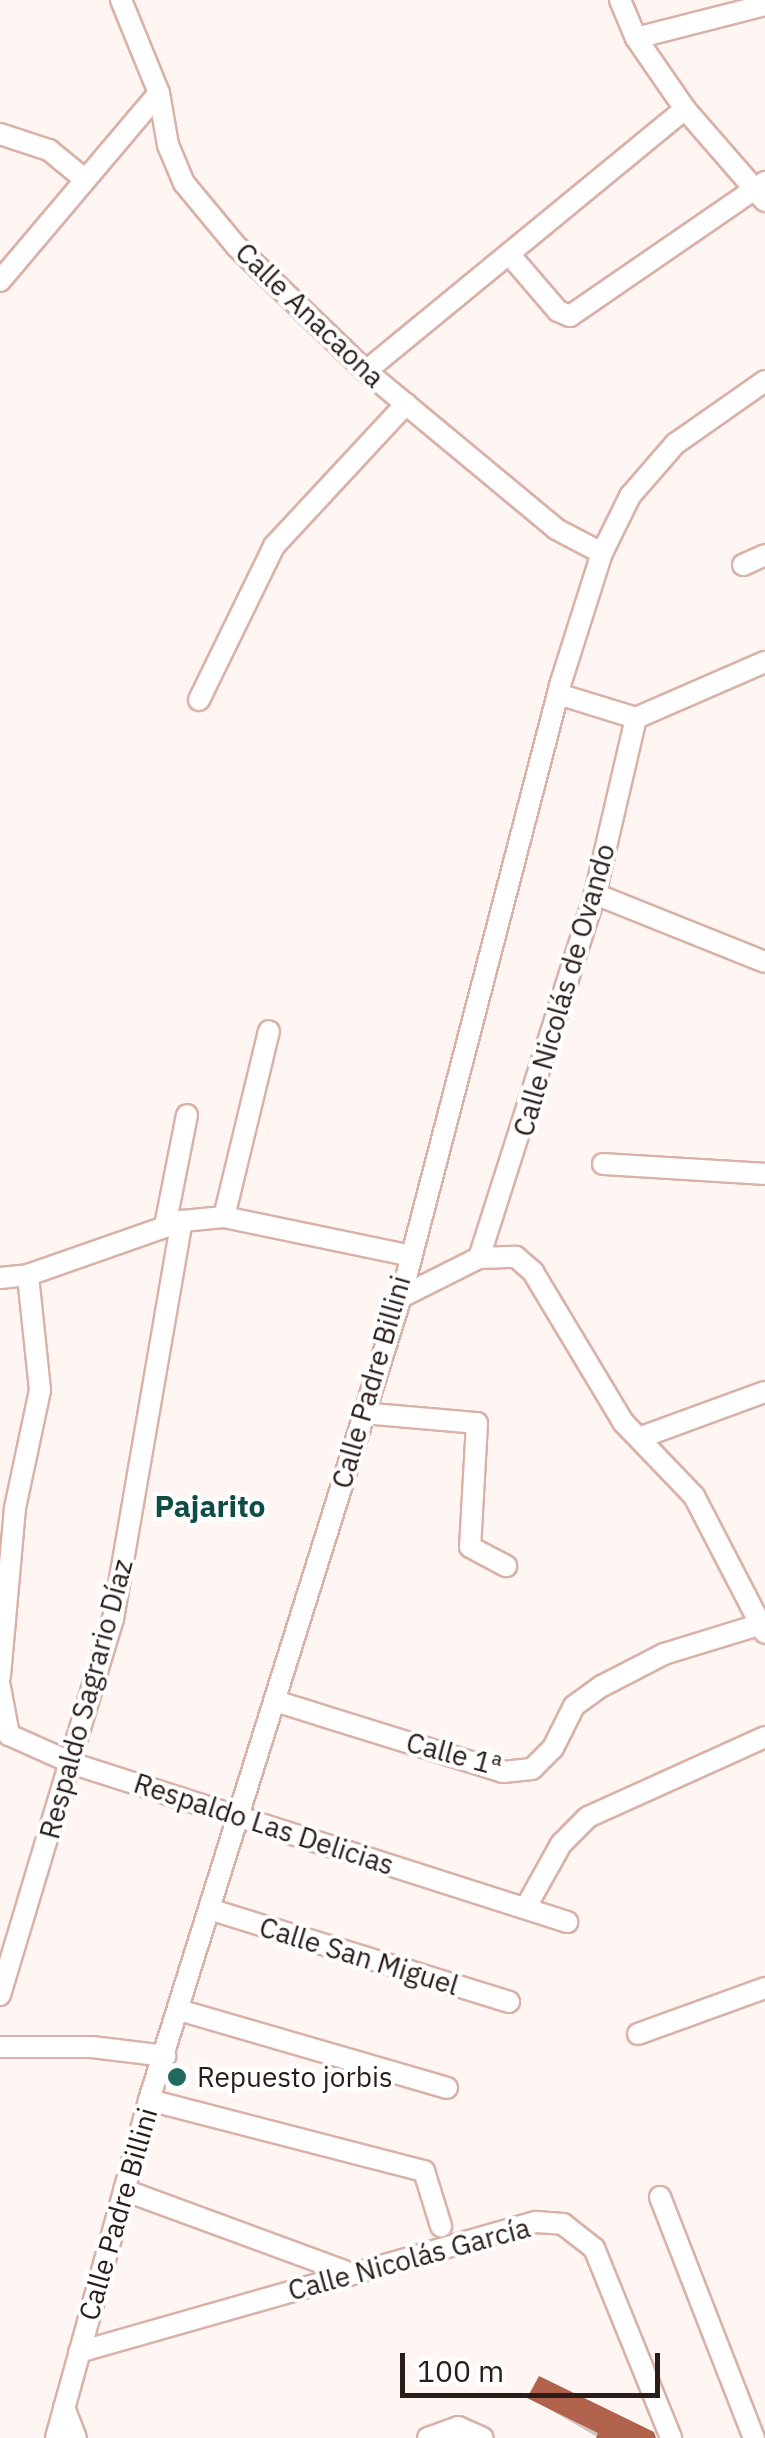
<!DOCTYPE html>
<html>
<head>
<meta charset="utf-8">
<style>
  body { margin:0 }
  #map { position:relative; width:765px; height:2438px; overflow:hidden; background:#fff6f4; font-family:"IBM Plex Sans",sans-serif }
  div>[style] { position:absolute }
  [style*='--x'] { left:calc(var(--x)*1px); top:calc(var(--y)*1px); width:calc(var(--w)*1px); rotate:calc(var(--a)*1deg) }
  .shadow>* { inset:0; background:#0003 }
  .building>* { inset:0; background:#b0624d }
  .roads { filter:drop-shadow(2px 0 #d9b1a7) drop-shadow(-2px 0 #d9b1a7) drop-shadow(0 2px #d9b1a7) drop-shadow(0 -2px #d9b1a7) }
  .street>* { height:20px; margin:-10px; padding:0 10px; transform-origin:10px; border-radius:10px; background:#fff }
  .dots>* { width:28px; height:28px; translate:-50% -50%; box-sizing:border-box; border:5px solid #fff; border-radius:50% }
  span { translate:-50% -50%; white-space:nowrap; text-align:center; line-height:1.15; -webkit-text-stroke:8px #fff; paint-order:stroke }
  .street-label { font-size:28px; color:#2a1c18 }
  .poi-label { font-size:28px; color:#2a1c18 }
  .left { translate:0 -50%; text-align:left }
  .neighbourhood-label { font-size:30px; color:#0f4c46; font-weight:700 }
  .scale { position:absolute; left:400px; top:2353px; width:260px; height:45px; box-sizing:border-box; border:5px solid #2a1c18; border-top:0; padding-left:12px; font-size:30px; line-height:35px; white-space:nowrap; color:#2a1c18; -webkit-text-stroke:8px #fff; paint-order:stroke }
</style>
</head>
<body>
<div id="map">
  <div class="shadow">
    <div style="clip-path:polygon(530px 2398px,651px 2438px,599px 2438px)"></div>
  </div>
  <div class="building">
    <div style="clip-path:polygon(539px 2376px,654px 2432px,656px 2438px,596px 2438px,598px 2433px,527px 2398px)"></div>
  </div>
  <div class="roads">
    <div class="street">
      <div style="--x:121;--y:0;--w:100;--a:67.8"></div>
      <div style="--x:159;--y:93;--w:53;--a:80.2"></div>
      <div style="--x:168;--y:145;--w:41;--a:67.2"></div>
      <div style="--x:184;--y:183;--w:83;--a:50.4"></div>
      <div style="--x:237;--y:247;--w:179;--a:43.9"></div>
      <div style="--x:366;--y:371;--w:247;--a:39.7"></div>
      <div style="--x:556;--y:529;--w:52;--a:27.6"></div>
      <div style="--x:620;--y:0;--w:41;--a:67.2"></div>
      <div style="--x:636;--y:38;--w:86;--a:55.4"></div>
      <div style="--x:685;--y:109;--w:122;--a:49"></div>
      <div style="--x:636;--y:38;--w:133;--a:-14.3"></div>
      <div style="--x:0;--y:134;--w:52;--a:18.1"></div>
      <div style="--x:49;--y:150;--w:43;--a:39.3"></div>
      <div style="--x:509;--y:254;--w:75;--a:49.3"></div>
      <div style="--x:558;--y:311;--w:13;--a:23"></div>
      <div style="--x:570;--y:316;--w:237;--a:-34.5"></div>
      <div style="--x:0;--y:281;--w:246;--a:-49.8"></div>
      <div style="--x:366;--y:371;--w:413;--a:-39.4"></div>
      <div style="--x:743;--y:565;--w:24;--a:-24"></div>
      <div style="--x:558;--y:694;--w:82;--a:17.1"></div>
      <div style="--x:636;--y:718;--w:141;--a:-23.5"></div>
      <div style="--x:199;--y:700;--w:171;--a:-64"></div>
      <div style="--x:274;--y:546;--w:194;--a:-47.1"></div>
      <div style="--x:595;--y:894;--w:183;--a:21.8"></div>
      <div style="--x:603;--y:1164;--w:162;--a:3.5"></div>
      <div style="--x:224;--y:1217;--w:191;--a:-76.4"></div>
      <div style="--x:165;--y:1226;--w:113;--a:-78.8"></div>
      <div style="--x:479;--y:1258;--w:382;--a:-72.3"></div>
      <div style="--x:595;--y:894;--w:181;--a:-76.9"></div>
      <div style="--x:0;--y:1278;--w:28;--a:-6"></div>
      <div style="--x:28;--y:1275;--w:163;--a:-19.3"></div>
      <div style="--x:182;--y:1221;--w:42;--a:-5.4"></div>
      <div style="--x:224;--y:1217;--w:187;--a:11.7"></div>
      <div style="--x:401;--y:1297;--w:87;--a:-26.6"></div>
      <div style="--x:479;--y:1258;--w:37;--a:-2"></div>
      <div style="--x:516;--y:1257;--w:23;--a:41"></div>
      <div style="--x:533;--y:1272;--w:175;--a:59"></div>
      <div style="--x:623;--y:1422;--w:103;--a:46.2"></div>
      <div style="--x:694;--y:1496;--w:154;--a:62.6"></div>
      <div style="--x:362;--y:1413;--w:115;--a:5"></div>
      <div style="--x:477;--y:1423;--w:124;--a:93.2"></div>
      <div style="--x:470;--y:1547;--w:41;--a:27.8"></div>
      <div style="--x:639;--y:1438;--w:134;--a:-20.1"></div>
      <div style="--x:0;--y:1676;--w:169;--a:-84.9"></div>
      <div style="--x:15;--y:1508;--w:121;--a:-78"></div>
      <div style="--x:40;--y:1390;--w:116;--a:-96"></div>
      <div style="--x:0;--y:1687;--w:49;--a:79.4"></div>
      <div style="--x:9;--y:1735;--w:71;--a:24"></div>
      <div style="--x:74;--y:1764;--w:518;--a:17.77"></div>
      <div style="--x:275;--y:1701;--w:239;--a:17.3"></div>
      <div style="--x:503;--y:1772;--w:29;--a:-6"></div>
      <div style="--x:532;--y:1769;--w:30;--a:-45"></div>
      <div style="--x:553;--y:1748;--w:47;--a:-63.4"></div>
      <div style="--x:574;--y:1706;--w:34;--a:-36"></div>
      <div style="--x:602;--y:1686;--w:70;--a:-27.3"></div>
      <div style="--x:664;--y:1654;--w:106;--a:-17.1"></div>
      <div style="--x:526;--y:1907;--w:72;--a:-60.9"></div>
      <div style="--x:561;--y:1844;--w:38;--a:-45"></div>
      <div style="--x:588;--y:1817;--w:194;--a:-24.3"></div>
      <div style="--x:209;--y:1909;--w:314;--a:17.2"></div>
      <div style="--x:0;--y:1995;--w:393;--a:-73.3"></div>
      <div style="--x:113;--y:1619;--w:404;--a:-80.2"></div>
      <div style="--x:179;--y:2010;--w:279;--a:16.2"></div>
      <div style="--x:638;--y:2034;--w:135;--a:-19.9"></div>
      <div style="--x:0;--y:2047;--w:92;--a:0"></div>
      <div style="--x:92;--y:2047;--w:74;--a:7"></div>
      <div style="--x:149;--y:2100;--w:284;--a:14.5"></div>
      <div style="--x:424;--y:2171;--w:58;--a:72.8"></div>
      <div style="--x:124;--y:2190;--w:243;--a:20.2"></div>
      <div style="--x:660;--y:2197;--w:259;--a:68.7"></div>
      <div style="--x:79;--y:2352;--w:475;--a:-15.9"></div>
      <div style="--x:536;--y:2222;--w:27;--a:4"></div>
      <div style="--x:563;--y:2224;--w:39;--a:38"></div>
      <div style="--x:594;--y:2248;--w:205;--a:67.9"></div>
      <div style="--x:64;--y:2407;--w:33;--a:69"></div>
      <div style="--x:56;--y:2438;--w:351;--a:-74.6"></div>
      <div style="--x:149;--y:2100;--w:842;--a:-72.58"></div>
      <div style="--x:401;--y:1297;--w:635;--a:-75.42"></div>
      <div style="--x:561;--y:682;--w:135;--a:-72.4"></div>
      <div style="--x:602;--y:553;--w:64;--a:-63.8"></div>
      <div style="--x:630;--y:496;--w:69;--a:-49.1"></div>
      <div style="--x:675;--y:444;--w:110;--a:-35"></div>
      <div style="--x:428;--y:2438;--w:32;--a:-20"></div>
      <div style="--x:458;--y:2427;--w:27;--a:24"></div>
    </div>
  </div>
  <div class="dots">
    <div style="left:177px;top:2077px;background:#1f6961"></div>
  </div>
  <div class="street-label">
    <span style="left:310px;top:315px;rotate:44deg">Calle Anacaona</span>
    <span style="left:564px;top:990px;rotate:-74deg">Calle Nicolás de Ovando</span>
    <span style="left:371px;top:1382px;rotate:-74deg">Calle Padre Billini</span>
    <span style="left:86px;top:1699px;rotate:-75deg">Respaldo Sagrario Díaz</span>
    <span style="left:454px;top:1754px;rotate:15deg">Calle 1ª</span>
    <span style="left:264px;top:1824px;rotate:18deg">Respaldo Las Delicias</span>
    <span style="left:359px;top:1956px;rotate:17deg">Calle San Miguel</span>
    <span style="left:118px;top:2214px;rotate:-74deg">Calle Padre Billini</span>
    <span style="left:409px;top:2259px;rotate:-15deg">Calle Nicolás García</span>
  </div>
  <div class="poi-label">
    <span class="left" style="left:197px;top:2077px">Repuesto jorbis</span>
  </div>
  <div class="neighbourhood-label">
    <span style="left:210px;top:1506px">Pajarito</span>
  </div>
  <div class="scale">100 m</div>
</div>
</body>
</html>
